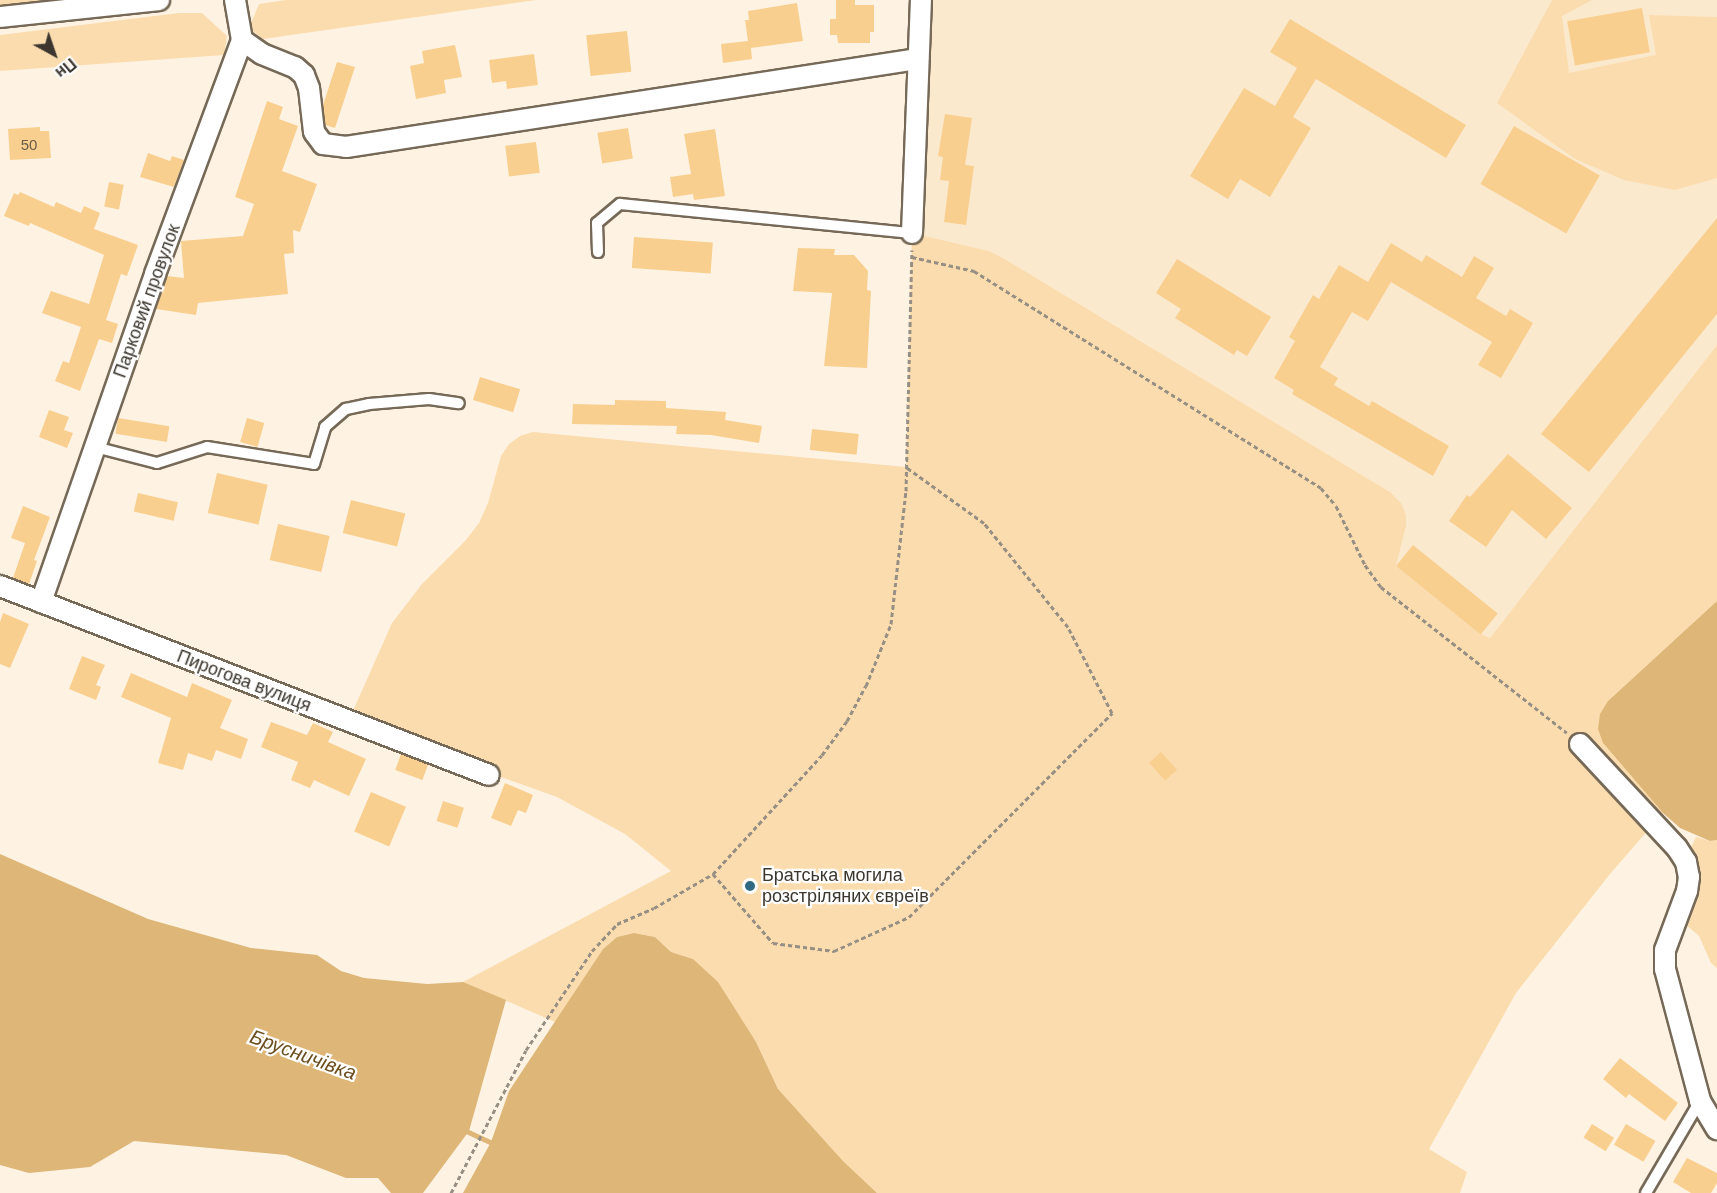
<!DOCTYPE html>
<html>
<head>
<meta charset="utf-8">
<style>
  body { margin:0 }
  #map { position:relative; width:1717px; height:1193px; overflow:hidden; background:#fef3e2; font-family:Arial,sans-serif }
  div>[style] { position:absolute }
  [style*='--x'] { left:calc(var(--x)*1px); top:calc(var(--y)*1px); width:calc(var(--w)*1px); rotate:calc(var(--a)*1deg) }
  .built>* { inset:0; background:#fbe9cd }
  .green>* { inset:0; background:#fbdcae }
  .water>* { inset:0; background:#deb677 }
  .stream>* { height:5px; margin:-2.5px; padding:0 2.5px; transform-origin:2.5px; border-radius:2.5px; background:#deb677 }
  .building>* { inset:0; background:#f9cf90; transform-origin:0 0 }
  .path>* { height:3px; margin-top:-1.5px; transform-origin:0; background:repeating-linear-gradient(90deg,#978f83 0 4.5px,transparent 0 7.5px) }
  .roads { filter:drop-shadow(2px 0 #766957) drop-shadow(-2px 0 #766957) drop-shadow(0 2px #766957) drop-shadow(0 -2px #766957) }
  .lane>* { height:10px; margin:-5px; padding:0 5px; transform-origin:5px; border-radius:5px; background:#fff }
  .street>* { height:20px; margin:-10px; padding:0 10px; transform-origin:10px; border-radius:10px; background:#fff }
  .dots>* { width:16px; height:16px; translate:-50% -50%; box-sizing:border-box; border:3px solid #fff; border-radius:50% }
  span { translate:-50% -50%; white-space:nowrap; text-align:center; line-height:1.15; -webkit-text-stroke:4.5px #fff; paint-order:stroke }
  .number-label { font-size:15px; color:#6b5c46 }
  .number-label span { -webkit-text-stroke-width:0 }
  .street-label { font-size:18px; color:#3c362e }
  .poi-label { font-size:18px; color:#3c362e }
  .left { translate:0 -50%; text-align:left }
  .water-label { font-size:20px; color:#6b4f20; font-style:italic }
  .north { position:absolute; left:24px; top:24px; width:60px; height:60px; -webkit-text-stroke:4px #fff; paint-order:stroke; rotate:140deg; font-size:16px; font-weight:700; line-height:24px; text-align:center; color:#3c362e }
  .north::after { content:''; display:block; margin:auto; width:21px; height:27px; background:#3c362e; clip-path:polygon(50% 0,100% 100%,50% 72%,0 100%) }
</style>
</head>
<body>
<div id="map">
  <div class="built">
    <div style="clip-path:polygon(922px 0,1717px 0,1717px 345px,1490px 638px,1481px 634px,1396px 566px,1406px 526px,1390px 492px,1003px 258px,989px 251px,912px 233px)"></div>
  </div>
  <div class="green">
    <div style="clip-path:polygon(0 0,159px 0,0 17px)"></div>
    <div style="clip-path:polygon(286px 0,536px 0,263px 39px,249px 28px,259px 4px)"></div>
    <div style="clip-path:polygon(1552px 0,1592px 0,1562px 16px,1569px 73px,1656px 55px,1649px 15px,1717px 17px,1717px 178px,1675px 190px,1624px 180px,1575px 159px,1497px 103px)"></div>
    <div style="clip-path:polygon(179px 13px,202px 13px,227px 36px,224px 55px,0 71px,0 35px)"></div>
    <div style="clip-path:polygon(912px 233px,989px 251px,1003px 258px,1390px 492px,1401px 503px,1406px 515px,1406px 526px,1396px 566px,1481px 634px,1490px 638px,1717px 345px,1717px 601px,1608px 701px,1603px 743px,1663px 813px,1610px 874px,1516px 993px,1429px 1149px,1467px 1172px,1460px 1193px,877px 1193px,843px 1161px,778px 1089px,756px 1042px,693px 959px,671px 952px,655px 937px,634px 933px,617px 937px,603px 949px,555px 1022px,463px 982px,671px 871px,625px 834px,557px 797px,348px 722px,392px 623px,422px 584px,466px 540px,479px 523px,488px 503px,501px 456px,509px 444px,520px 436px,533px 432px,906px 467px)"></div>
    <div style="clip-path:polygon(1696px 837px,1710px 841px,1717px 840px,1717px 968px,1711px 963px,1699px 936px,1683px 922px,1694px 860px,1691px 847px)"></div>
  </div>
  <div class="water">
    <div style="clip-path:polygon(1717px 601px,1717px 840px,1710px 841px,1680px 828px,1663px 813px,1603px 743px,1598px 729px,1600px 714px,1608px 701px)"></div>
    <div style="clip-path:polygon(0 854px,148px 919px,251px 948px,317px 955px,341px 971px,364px 978px,427px 984px,463px 982px,506px 1000px,469px 1131px,423px 1193px,391px 1193px,378px 1178px,346px 1178px,286px 1155px,134px 1141px,90px 1167px,29px 1173px,0 1165px)"></div>
    <div style="clip-path:polygon(634px 933px,655px 937px,671px 952px,693px 959px,718px 982px,756px 1042px,778px 1089px,843px 1161px,877px 1193px,463px 1193px,491px 1142px,509px 1091px,603px 949px,617px 937px)"></div>
  </div>
  <div class="stream">
    <div style="--x:464;--y:1130;--w:35;--a:25"></div>
  </div>
  <div class="building">
    <div style="clip-path:polygon(836px 0,855px 0,855px 5px,874px 5px,874px 32px,870px 32px,870px 43px,838px 43px,837px 35px,830px 35px,830px 19px,836px 19px)"></div>
    <div style="clip-path:polygon(797px 3px,803px 41px,751px 48px,752px 59px,723px 63px,721px 44px,748px 41px,745px 20px,749px 20px,748px 11px)"></div>
    <div style="left:1642px;top:8px;width:45px;height:76px;rotate:80deg"></div>
    <div style="clip-path:polygon(1290px 19px,1466px 125px,1446px 158px,1316px 79px,1293px 117px,1311px 128px,1270px 197px,1240px 179px,1228px 199px,1190px 176px,1244px 88px,1275px 106px,1297px 68px,1270px 52px)"></div>
    <div style="left:627px;top:31px;width:41px;height:41px;rotate:84deg"></div>
    <div style="clip-path:polygon(455px 45px,462px 77px,444px 80px,446px 93px,416px 99px,410px 66px,424px 63px,422px 51px)"></div>
    <div style="clip-path:polygon(534px 54px,538px 85px,507px 89px,506px 81px,492px 83px,489px 60px)"></div>
    <div style="clip-path:polygon(337px 62px,355px 67px,335px 128px,325px 125px,323px 105px)"></div>
    <div style="clip-path:polygon(267px 101px,283px 107px,279px 119px,298px 126px,282px 171px,317px 184px,300px 232px,293px 230px,294px 253px,284px 254px,288px 294px,198px 303px,196px 315px,156px 309px,167px 276px,184px 278px,181px 241px,243px 236px,254px 204px,235px 197px)"></div>
    <div style="clip-path:polygon(945px 114px,972px 118px,965px 165px,974px 166px,966px 225px,944px 222px,949px 181px,940px 180px,943px 157px,938px 156px)"></div>
    <div style="left:1514px;top:126px;width:99px;height:67px;rotate:30deg"></div>
    <div style="clip-path:polygon(40px 127px,40px 131px,49px 131px,51px 158px,10px 160px,8px 129px)"></div>
    <div style="left:628px;top:128px;width:31px;height:31px;rotate:81deg"></div>
    <div style="clip-path:polygon(715px 129px,725px 196px,694px 200px,693px 194px,673px 197px,670px 177px,691px 174px,684px 134px)"></div>
    <div style="left:536px;top:142px;width:31px;height:31px;rotate:83deg"></div>
    <div style="clip-path:polygon(148px 153px,170px 161px,172px 156px,184px 160px,174px 187px,140px 177px)"></div>
    <div style="left:109px;top:182px;width:15px;height:25px;rotate:11deg"></div>
    <div style="clip-path:polygon(20px 192px,54px 207px,56px 202px,81px 213px,84px 206px,100px 213px,94px 229px,138px 245px,127px 276px,121px 274px,106px 320px,118px 324px,112px 343px,99px 339px,80px 391px,55px 381px,63px 361px,69px 363px,81px 327px,42px 313px,51px 291px,89px 304px,104px 255px,30px 223px,29px 226px,4px 216px,14px 193px,18px 195px)"></div>
    <div style="clip-path:polygon(1717px 218px,1717px 314px,1589px 472px,1541px 434px)"></div>
    <div style="left:634px;top:237px;width:79px;height:31px;rotate:4deg"></div>
    <div style="clip-path:polygon(1391px 243px,1422px 262px,1426px 255px,1462px 277px,1474px 256px,1494px 268px,1476px 298px,1506px 316px,1510px 309px,1533px 323px,1501px 378px,1478px 365px,1492px 342px,1391px 282px,1368px 321px,1352px 312px,1320px 367px,1338px 378px,1334px 385px,1369px 406px,1372px 401px,1449px 446px,1433px 476px,1292px 394px,1294px 390px,1274px 378px,1295px 341px,1289px 337px,1313px 295px,1319px 299px,1339px 265px,1368px 282px)"></div>
    <div style="clip-path:polygon(798px 248px,835px 249px,834px 255px,854px 255px,868px 271px,867px 290px,871px 291px,867px 368px,824px 366px,832px 293px,793px 291px)"></div>
    <div style="clip-path:polygon(1177px 259px,1271px 317px,1247px 356px,1237px 350px,1234px 355px,1175px 318px,1181px 309px,1156px 293px)"></div>
    <div style="left:480px;top:377px;width:42px;height:24px;rotate:17deg"></div>
    <div style="clip-path:polygon(615px 400px,666px 401px,666px 408px,726px 412px,725px 420px,762px 426px,759px 443px,711px 435px,676px 434px,677px 426px,572px 424px,573px 404px,615px 405px)"></div>
    <div style="clip-path:polygon(49px 410px,69px 417px,64px 430px,73px 433px,67px 448px,39px 437px)"></div>
    <div style="left:118px;top:418px;width:52px;height:16px;rotate:9deg"></div>
    <div style="left:247px;top:418px;width:18px;height:25px;rotate:16deg"></div>
    <div style="left:812px;top:429px;width:47px;height:21px;rotate:6deg"></div>
    <div style="clip-path:polygon(1508px 454px,1572px 508px,1546px 539px,1512px 510px,1486px 547px,1449px 521px,1467px 495px,1470px 497px)"></div>
    <div style="left:217px;top:473px;width:52px;height:41px;rotate:13deg"></div>
    <div style="left:138px;top:493px;width:41px;height:19px;rotate:13deg"></div>
    <div style="left:351px;top:500px;width:56px;height:34px;rotate:14deg"></div>
    <div style="clip-path:polygon(23px 506px,50px 517px,34px 560px,37px 561px,29px 584px,13px 578px,25px 543px,11px 538px)"></div>
    <div style="left:278px;top:524px;width:53px;height:37px;rotate:13deg"></div>
    <div style="left:1413px;top:545px;width:109px;height:27px;rotate:39deg"></div>
    <div style="clip-path:polygon(3px 613px,29px 624px,10px 668px,0 664px,0 622px)"></div>
    <div style="clip-path:polygon(82px 656px,105px 665px,96px 685px,101px 687px,96px 700px,69px 689px)"></div>
    <div style="clip-path:polygon(131px 673px,187px 697px,192px 683px,232px 700px,220px 728px,248px 739px,241px 759px,216px 750px,212px 761px,188px 753px,183px 770px,158px 763px,171px 718px,121px 697px)"></div>
    <div style="clip-path:polygon(271px 722px,307px 735px,313px 723px,333px 732px,328px 742px,366px 759px,349px 796px,314px 780px,310px 788px,291px 780px,298px 762px,261px 747px)"></div>
    <div style="left:1161px;top:752px;width:24px;height:16px;rotate:48deg"></div>
    <div style="left:401px;top:754px;width:29px;height:17px;rotate:20deg"></div>
    <div style="clip-path:polygon(505px 783px,533px 795px,526px 813px,518px 810px,511px 826px,491px 818px)"></div>
    <div style="left:371px;top:792px;width:38px;height:43px;rotate:23deg"></div>
    <div style="left:443px;top:801px;width:22px;height:21px;rotate:18deg"></div>
    <div style="clip-path:polygon(1620px 1058px,1678px 1103px,1665px 1121px,1629px 1094px,1626px 1098px,1603px 1079px)"></div>
    <div style="left:1592px;top:1124px;width:26px;height:16px;rotate:32deg"></div>
    <div style="left:1626px;top:1124px;width:34px;height:24px;rotate:30deg"></div>
    <div style="clip-path:polygon(1687px 1158px,1717px 1173px,1717px 1183px,1711px 1193px,1691px 1193px,1673px 1182px)"></div>
  </div>
  <div class="path">
    <div style="--x:912;--y:257;--w:64;--a:12.7"></div>
    <div style="--x:974;--y:271;--w:409;--a:32"></div>
    <div style="--x:1321;--y:488;--w:23;--a:50"></div>
    <div style="--x:1336;--y:506;--w:66;--a:63.8"></div>
    <div style="--x:1365;--y:565;--w:27;--a:54"></div>
    <div style="--x:1381;--y:587;--w:236;--a:38.1"></div>
    <div style="--x:713;--y:874;--w:91;--a:49"></div>
    <div style="--x:773;--y:943;--w:62;--a:7.5"></div>
    <div style="--x:834;--y:951;--w:82;--a:-24.4"></div>
    <div style="--x:909;--y:917;--w:288;--a:-45.1"></div>
    <div style="--x:1112;--y:713;--w:97;--a:-117.1"></div>
    <div style="--x:1068;--y:627;--w:134;--a:-128.9"></div>
    <div style="--x:984;--y:523;--w:96;--a:-144.3"></div>
    <div style="--x:451;--y:1193;--w:161;--a:-62.3"></div>
    <div style="--x:526;--y:1050;--w:119;--a:-56.3"></div>
    <div style="--x:592;--y:951;--w:37;--a:-47"></div>
    <div style="--x:617;--y:924;--w:40;--a:-23.4"></div>
    <div style="--x:654;--y:908;--w:68;--a:-30"></div>
    <div style="--x:713;--y:874;--w:161;--a:-47.5"></div>
    <div style="--x:822;--y:755;--w:42;--a:-53.7"></div>
    <div style="--x:847;--y:721;--w:40;--a:-62"></div>
    <div style="--x:866;--y:686;--w:67;--a:-68"></div>
    <div style="--x:891;--y:624;--w:134;--a:-83.6"></div>
    <div style="--x:906;--y:491;--w:241;--a:-88.6"></div>
  </div>
  <div class="roads">
    <div class="lane">
      <div style="--x:598;--y:252;--w:29;--a:-92"></div>
      <div style="--x:597;--y:223;--w:30;--a:-40"></div>
      <div style="--x:620;--y:204;--w:293;--a:5.7"></div>
      <div style="--x:95;--y:447;--w:64;--a:14.5"></div>
      <div style="--x:157;--y:463;--w:52;--a:-17.7"></div>
      <div style="--x:207;--y:447;--w:108;--a:9"></div>
      <div style="--x:314;--y:464;--w:39;--a:-73"></div>
      <div style="--x:325;--y:427;--w:28;--a:-41"></div>
      <div style="--x:346;--y:409;--w:24;--a:-12"></div>
      <div style="--x:369;--y:404;--w:60;--a:-4.8"></div>
      <div style="--x:429;--y:399;--w:30;--a:8"></div>
      <div style="--x:1646;--y:1193;--w:107;--a:-59.6"></div>
    </div>
    <div class="street">
      <div style="--x:0;--y:17;--w:160;--a:-6.1"></div>
      <div style="--x:242;--y:40;--w:24;--a:35"></div>
      <div style="--x:262;--y:54;--w:35;--a:22"></div>
      <div style="--x:295;--y:67;--w:12;--a:42"></div>
      <div style="--x:304;--y:75;--w:14;--a:69"></div>
      <div style="--x:309;--y:88;--w:44;--a:83.5"></div>
      <div style="--x:314;--y:132;--w:15;--a:53"></div>
      <div style="--x:323;--y:144;--w:23;--a:7"></div>
      <div style="--x:346;--y:147;--w:579;--a:-8.75"></div>
      <div style="--x:912;--y:233;--w:233;--a:-87.8"></div>
      <div style="--x:0;--y:586;--w:524;--a:21.13"></div>
      <div style="--x:41;--y:602;--w:347;--a:-70.8"></div>
      <div style="--x:155;--y:274;--w:250;--a:-69.6"></div>
      <div style="--x:242;--y:40;--w:41;--a:-99.9"></div>
      <div style="--x:1580;--y:744;--w:142;--a:47"></div>
      <div style="--x:1677;--y:848;--w:17;--a:57"></div>
      <div style="--x:1686;--y:862;--w:15;--a:79"></div>
      <div style="--x:1689;--y:877;--w:14;--a:98"></div>
      <div style="--x:1687;--y:891;--w:63;--a:110.4"></div>
      <div style="--x:1665;--y:950;--w:19;--a:90"></div>
      <div style="--x:1665;--y:969;--w:137;--a:75.1"></div>
      <div style="--x:1700;--y:1101;--w:33;--a:59"></div>
    </div>
  </div>
  <div class="dots">
    <div style="left:750px;top:886px;background:#306b83"></div>
  </div>
  <div class="number-label">
    <span style="left:29px;top:145px">50</span>
  </div>
  <div class="street-label">
    <span style="left:147px;top:301px;rotate:-70deg">Парковий провулок</span>
    <span style="left:244px;top:681px;rotate:21deg">Пирогова вулиця</span>
  </div>
  <div class="poi-label">
    <span class="left" style="left:762px;top:886px">Братська могила<br>розстріляних євреїв</span>
  </div>
  <div class="water-label">
    <span style="left:303px;top:1055px;rotate:20deg">Брусничівка</span>
  </div>
  <div class="north">Пн</div>
</div>
</body>
</html>
